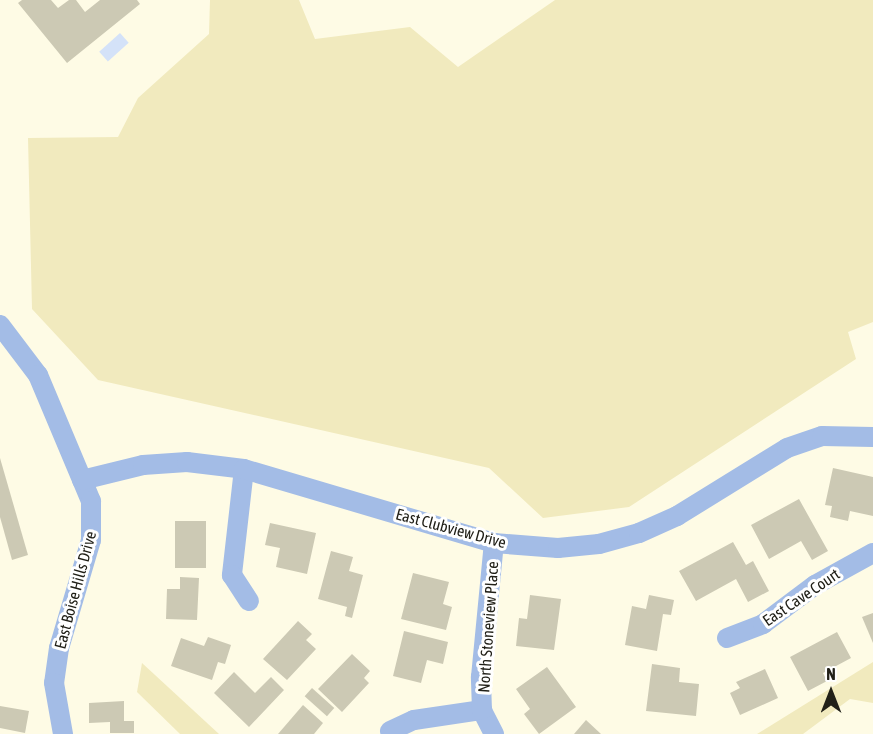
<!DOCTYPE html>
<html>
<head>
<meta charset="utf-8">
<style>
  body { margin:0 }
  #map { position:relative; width:873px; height:734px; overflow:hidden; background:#fefbe5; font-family:"Asap Condensed",sans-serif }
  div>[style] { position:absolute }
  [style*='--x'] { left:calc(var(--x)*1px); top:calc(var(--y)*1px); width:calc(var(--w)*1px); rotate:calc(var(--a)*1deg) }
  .green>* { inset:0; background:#f1eabe }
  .water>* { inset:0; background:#d4e2f8; transform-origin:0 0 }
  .building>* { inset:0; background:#ccc9b4; transform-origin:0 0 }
  .street>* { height:20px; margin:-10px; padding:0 10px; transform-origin:10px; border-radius:10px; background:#a3bce6 }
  span { translate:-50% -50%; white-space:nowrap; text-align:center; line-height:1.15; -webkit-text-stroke:6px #fff; paint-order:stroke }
  .street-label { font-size:16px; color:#212018 }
  .north { position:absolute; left:801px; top:662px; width:60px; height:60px; -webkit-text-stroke:4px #fff; paint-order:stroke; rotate:0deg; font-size:16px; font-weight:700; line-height:24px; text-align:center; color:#212018 }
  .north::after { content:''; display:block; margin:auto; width:21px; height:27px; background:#212018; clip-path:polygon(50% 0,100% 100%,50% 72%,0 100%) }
</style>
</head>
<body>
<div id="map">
  <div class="green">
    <div style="clip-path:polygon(210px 0,299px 0,315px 39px,410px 27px,458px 67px,555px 0,873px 0,873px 322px,848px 332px,856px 359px,629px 507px,543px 518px,489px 468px,98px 380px,32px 309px,28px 138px,118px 137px,138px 98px,209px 34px)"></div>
    <div style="clip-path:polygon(873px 662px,873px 703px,850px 699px,803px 734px,757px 734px)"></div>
    <div style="clip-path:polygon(142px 663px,219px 734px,180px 734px,137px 692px)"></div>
  </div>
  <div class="water">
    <div style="left:120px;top:33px;width:13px;height:28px;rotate:48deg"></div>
  </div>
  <div class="building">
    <div style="clip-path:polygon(22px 0,51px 0,58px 8px,69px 0,76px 0,85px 12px,100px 0,137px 0,140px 4px,67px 63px,18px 3px)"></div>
    <div style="clip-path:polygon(0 458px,28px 555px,12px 560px,0 517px)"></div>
    <div style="clip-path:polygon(833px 468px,873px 477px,873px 516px,850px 511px,848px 521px,830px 517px,832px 506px,825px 505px)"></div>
    <div style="clip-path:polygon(799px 499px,828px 551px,812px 560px,801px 541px,769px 559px,751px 525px)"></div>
    <div style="left:175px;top:521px;width:31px;height:47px"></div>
    <div style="clip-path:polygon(270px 523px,316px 533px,307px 574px,276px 567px,280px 548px,265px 545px)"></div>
    <div style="clip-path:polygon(733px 542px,746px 565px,753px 561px,769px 591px,748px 602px,736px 579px,696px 601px,679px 571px)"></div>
    <div style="clip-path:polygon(331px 551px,353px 557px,349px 571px,363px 575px,352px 618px,345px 616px,347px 607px,318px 599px)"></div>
    <div style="clip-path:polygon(413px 573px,449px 582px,443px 604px,452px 607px,446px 630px,401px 619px)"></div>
    <div style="clip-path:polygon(180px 577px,199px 578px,197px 620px,166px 619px,167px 589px,180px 589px)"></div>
    <div style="clip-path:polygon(530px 595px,561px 599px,554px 650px,516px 646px,519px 618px,527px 619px)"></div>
    <div style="clip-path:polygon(649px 595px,674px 600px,671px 615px,663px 614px,657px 651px,625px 645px,632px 606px,646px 609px)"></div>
    <div style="clip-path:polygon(873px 613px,873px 643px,862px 617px)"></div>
    <div style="clip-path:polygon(298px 621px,312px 634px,306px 640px,316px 649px,287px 680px,263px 659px)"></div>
    <div style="clip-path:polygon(404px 631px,448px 642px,443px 664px,427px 660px,421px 683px,393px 676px)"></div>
    <div style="clip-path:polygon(837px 632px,851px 658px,823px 673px,827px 681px,808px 691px,790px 657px)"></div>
    <div style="clip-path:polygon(208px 637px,231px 645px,225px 664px,218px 662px,212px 680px,171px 666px,181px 638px,204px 646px)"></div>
    <div style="clip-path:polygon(352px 654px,370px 671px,364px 678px,369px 683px,342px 712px,318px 689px)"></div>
    <div style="clip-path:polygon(652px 664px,680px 668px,679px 682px,699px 684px,696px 716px,646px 711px)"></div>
    <div style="clip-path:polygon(547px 667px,576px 707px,539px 734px,524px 714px,530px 709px,516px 689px)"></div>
    <div style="clip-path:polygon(765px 669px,778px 698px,740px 715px,730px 693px,740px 688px,736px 682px)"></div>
    <div style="clip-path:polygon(234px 672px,255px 693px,271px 677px,284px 690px,249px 727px,214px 693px)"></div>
    <div style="left:312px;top:688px;width:30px;height:11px;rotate:42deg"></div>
    <div style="clip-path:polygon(124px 701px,124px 721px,134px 721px,134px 733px,110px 733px,110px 722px,89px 723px,89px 703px)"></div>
    <div style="clip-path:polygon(303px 705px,323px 723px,314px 734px,278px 734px)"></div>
    <div style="clip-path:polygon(0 706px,29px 711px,25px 733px,0 728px)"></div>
    <div style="clip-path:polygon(586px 720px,601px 734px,574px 734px)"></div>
  </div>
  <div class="street">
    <div style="--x:0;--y:325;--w:63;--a:52.8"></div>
    <div style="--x:38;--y:375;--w:137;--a:67.2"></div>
    <div style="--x:91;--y:501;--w:39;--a:90"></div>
    <div style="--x:91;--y:540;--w:113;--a:106.5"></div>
    <div style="--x:59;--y:648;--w:35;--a:98"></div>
    <div style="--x:54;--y:683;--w:52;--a:80"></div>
    <div style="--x:244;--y:469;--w:107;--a:96.5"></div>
    <div style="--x:232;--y:575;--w:31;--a:57"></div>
    <div style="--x:82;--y:480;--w:63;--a:-13.8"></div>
    <div style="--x:143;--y:465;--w:44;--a:-3.9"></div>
    <div style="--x:187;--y:462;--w:57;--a:7"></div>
    <div style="--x:244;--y:469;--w:261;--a:16.5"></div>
    <div style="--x:494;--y:543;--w:64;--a:4.5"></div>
    <div style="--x:558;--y:548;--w:41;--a:-5.6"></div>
    <div style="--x:599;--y:544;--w:41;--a:-15.4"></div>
    <div style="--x:639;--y:533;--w:42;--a:-24.1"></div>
    <div style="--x:677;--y:516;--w:129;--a:-31.7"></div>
    <div style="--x:787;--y:448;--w:37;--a:-19"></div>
    <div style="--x:822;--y:436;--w:51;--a:1.1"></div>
    <div style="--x:727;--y:638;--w:39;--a:-21"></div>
    <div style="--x:763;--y:624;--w:65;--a:-36.9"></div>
    <div style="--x:815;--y:585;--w:66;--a:-28.9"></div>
    <div style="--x:390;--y:731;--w:26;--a:-25"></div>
    <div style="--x:414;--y:720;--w:69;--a:-8.4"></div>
    <div style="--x:494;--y:734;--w:27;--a:-117"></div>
    <div style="--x:482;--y:710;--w:33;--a:-92"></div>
    <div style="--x:481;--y:677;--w:135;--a:-84.5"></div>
  </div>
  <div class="street-label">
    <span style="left:451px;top:528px;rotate:15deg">East Clubview Drive</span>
    <span style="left:75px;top:590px;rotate:-75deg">East Boise Hills Drive</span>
    <span style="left:801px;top:597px;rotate:-34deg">East Cave Court</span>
    <span style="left:488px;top:627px;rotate:-86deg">North Stoneview Place</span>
  </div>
  <div class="north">N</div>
</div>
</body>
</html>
